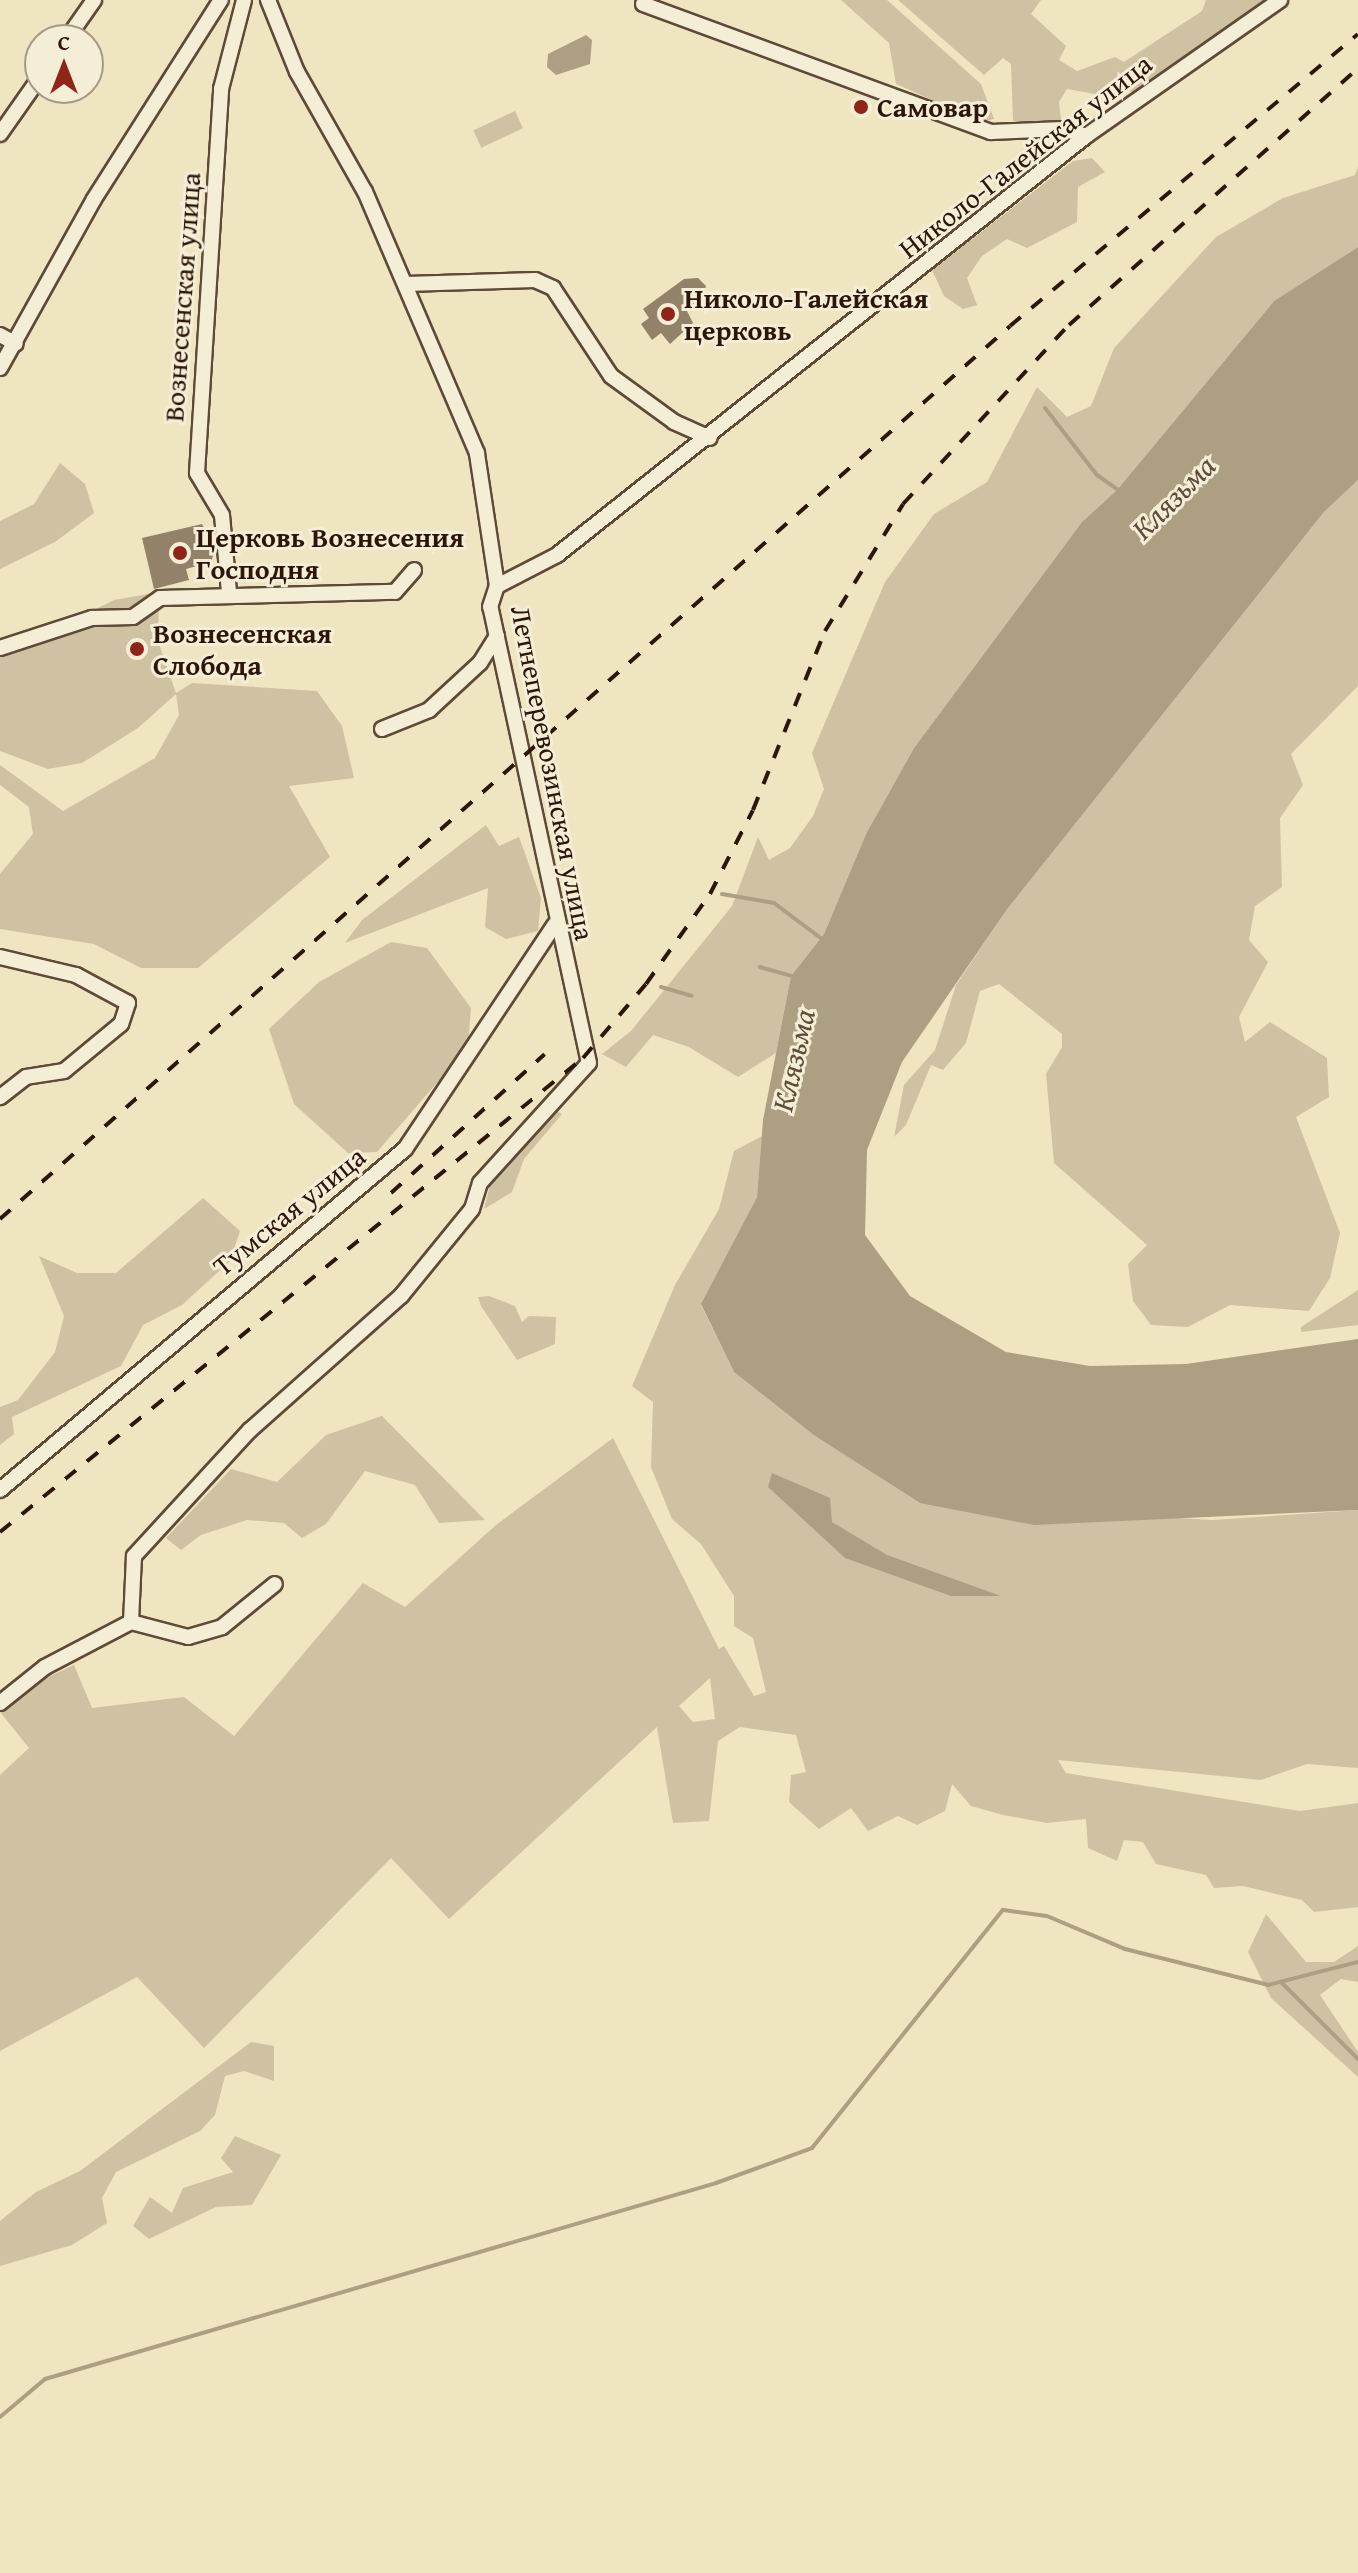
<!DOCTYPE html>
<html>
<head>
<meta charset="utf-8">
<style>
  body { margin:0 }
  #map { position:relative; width:1358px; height:2573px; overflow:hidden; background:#f0e5c1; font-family:"Gentium Book Plus",serif }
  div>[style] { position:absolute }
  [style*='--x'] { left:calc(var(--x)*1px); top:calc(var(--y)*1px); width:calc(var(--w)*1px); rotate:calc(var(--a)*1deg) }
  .green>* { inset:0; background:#cfc2a2; transform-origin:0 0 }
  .water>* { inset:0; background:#ad9f82 }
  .stream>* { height:4px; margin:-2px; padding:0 2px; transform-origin:2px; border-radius:2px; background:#ad9f82 }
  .building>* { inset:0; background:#928269 }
  .roads { filter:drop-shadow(2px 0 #5d4a37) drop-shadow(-2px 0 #5d4a37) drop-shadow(0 2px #5d4a37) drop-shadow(0 -2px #5d4a37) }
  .minor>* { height:14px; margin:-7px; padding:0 7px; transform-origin:7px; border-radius:7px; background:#f5eed7 }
  .rail>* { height:4px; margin-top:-2px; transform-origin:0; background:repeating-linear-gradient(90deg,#2c1609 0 14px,transparent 0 28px) }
  .dots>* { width:22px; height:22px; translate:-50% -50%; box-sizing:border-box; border:4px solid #f5eed7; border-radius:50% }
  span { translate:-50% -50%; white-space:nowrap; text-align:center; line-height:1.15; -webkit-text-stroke:6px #f5eed7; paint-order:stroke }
  .poi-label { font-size:28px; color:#2c1609; font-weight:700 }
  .left { translate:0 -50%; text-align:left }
  .street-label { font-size:28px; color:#2c1609 }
  .water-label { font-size:30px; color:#604d39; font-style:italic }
  .north { position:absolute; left:24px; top:24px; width:80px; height:80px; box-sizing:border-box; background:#f5eed7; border:2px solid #a59885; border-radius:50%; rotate:0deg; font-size:22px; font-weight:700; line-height:32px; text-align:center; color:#2c1609 }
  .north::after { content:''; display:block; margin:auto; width:28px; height:36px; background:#8f2418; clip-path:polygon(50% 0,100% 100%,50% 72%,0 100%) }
</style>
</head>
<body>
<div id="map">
  <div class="green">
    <div style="clip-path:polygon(841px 0,887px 0,981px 84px,994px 119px,982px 122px,896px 84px,889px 43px)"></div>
    <div style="clip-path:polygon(898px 0,1041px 0,1031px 14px,1066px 46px,1059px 60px,1077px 71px,1115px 57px,1124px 62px,1202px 11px,1206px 0,1265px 0,1133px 96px,1121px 75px,1095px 94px,1067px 89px,1059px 102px,1061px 120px,1045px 124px,1013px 121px,1011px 64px,1003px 58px,984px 75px)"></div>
    <div style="left:515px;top:111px;width:19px;height:46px;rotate:65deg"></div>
    <div style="clip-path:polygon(1092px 158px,1105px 172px,1078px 187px,1077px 222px,1027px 248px,1007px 239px,982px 256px,967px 278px,977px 305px,963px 309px,944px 296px,932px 270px,1073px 161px)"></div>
    <div style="clip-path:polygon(1358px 167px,1358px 247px,1274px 301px,1117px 490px,1082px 522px,914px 748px,866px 834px,824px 934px,791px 976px,776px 1053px,738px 1077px,689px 1047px,653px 1035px,626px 1067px,602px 1054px,631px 1031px,732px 906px,758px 837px,769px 860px,790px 848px,813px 816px,824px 789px,812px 753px,885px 582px,934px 514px,987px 482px,1037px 387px,1067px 417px,1091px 406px,1114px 348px,1216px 237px,1283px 198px,1355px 175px)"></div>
    <div style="clip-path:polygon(60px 463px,85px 484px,94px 513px,55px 542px,0 569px,0 521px,34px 504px)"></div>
    <div style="clip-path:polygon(1358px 480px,1358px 686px,1291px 754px,1303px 785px,1280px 818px,1282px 887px,1255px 906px,1249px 940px,1268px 962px,1239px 1017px,1245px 1042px,1270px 1022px,1327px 1058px,1329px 1097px,1296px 1117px,1340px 1233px,1330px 1278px,1309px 1311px,1230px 1305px,1188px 1327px,1151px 1325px,1133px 1301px,1128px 1264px,1147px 1245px,1054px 1163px,1046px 1074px,1062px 1047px,1062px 1034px,999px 984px,980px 991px,966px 1043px,943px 1070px,931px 1065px,906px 1125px,894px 1137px,904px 1085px,935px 1050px,956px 985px,1008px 908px,1324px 512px)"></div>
    <div style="clip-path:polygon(159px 592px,158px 641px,176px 693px,192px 683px,317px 691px,342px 726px,354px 778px,289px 786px,330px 857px,198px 968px,141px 968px,94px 944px,0 929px,0 874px,33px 834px,29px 807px,0 785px,0 765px,63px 811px,155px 758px,179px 715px,176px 694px,138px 728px,82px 763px,48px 769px,0 751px,0 641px,34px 628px,51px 631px,114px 600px)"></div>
    <div style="clip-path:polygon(486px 825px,499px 846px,519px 837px,541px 898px,538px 931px,506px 939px,485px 927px,488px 888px,345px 943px,362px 920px)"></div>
    <div style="clip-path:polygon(391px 942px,427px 948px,471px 1008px,468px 1047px,377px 1152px,348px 1153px,294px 1104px,269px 1029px,319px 982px)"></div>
    <div style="clip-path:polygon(551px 1108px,562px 1114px,524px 1159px,512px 1192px,484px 1209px,491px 1181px)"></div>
    <div style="clip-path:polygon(evenodd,762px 1136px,757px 1197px,701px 1305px,734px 1372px,815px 1436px,920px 1503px,1212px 1520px,1358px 1510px,1358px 1768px,1307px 1764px,1261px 1780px,1058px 1760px,1066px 1773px,1300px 1811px,1358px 1803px,1358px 1907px,1314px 1912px,1302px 1900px,1243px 1886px,1214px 1888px,1206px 1875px,1156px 1864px,1143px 1842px,1124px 1840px,1117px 1861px,1088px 1848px,1086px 1819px,1047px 1823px,1003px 1815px,971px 1806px,952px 1784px,945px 1811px,917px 1825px,898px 1816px,868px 1831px,851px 1808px,819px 1829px,789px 1802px,791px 1775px,806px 1772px,796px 1735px,740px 1727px,718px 1741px,709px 1821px,673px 1823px,657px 1727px,449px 1919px,391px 1858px,204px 2048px,137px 1977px,0 2051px,0 1775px,29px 1748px,0 1712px,41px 1680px,74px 1665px,92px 1708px,184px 1697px,234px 1736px,363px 1583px,405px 1607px,496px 1525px,613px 1438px,719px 1649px,724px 1646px,754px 1696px,766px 1692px,753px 1638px,734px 1626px,734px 1596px,701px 1544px,672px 1519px,651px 1467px,653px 1402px,632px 1386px,675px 1285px,719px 1209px,734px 1151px,762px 1136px,710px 1678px,715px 1719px,693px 1722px,679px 1706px,710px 1678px)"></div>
    <div style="clip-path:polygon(203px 1198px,240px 1231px,230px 1261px,182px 1305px,143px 1325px,121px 1366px,12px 1417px,14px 1434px,0 1445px,0 1407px,18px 1400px,55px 1352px,64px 1316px,39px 1256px,77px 1273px,116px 1273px)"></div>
    <div style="clip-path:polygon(1358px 1290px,1358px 1325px,1301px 1332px,1301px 1327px)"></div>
    <div style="clip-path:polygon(489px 1296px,515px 1306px,522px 1322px,529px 1316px,556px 1317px,555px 1344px,517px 1360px,481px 1306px,478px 1297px)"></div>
    <div style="clip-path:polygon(382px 1416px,485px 1520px,439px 1523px,415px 1485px,365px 1471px,326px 1524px,302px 1538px,284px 1523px,247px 1520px,201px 1535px,181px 1550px,166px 1538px,231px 1469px,277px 1482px,326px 1435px)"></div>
    <div style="clip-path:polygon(1266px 1914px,1306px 1962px,1334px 1962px,1358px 1946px,1358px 1982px,1341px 1979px,1320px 1995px,1358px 2052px,1358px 2077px,1271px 1998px,1248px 1952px)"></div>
    <div style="clip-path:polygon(251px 2042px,274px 2046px,274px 2081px,244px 2071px,225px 2076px,215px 2115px,200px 2131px,116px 2172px,102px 2198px,107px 2223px,72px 2245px,0 2266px,0 2221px,36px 2192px,80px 2171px)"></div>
    <div style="clip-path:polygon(235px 2136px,281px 2155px,252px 2205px,216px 2207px,149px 2239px,133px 2226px,150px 2197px,172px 2213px,183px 2188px,233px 2172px,221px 2158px)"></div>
  </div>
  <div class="water">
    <div style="clip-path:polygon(586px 35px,592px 40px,590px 64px,556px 75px,547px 67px,548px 54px)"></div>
    <div style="clip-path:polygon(1358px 247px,1358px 480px,1324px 512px,1008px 908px,902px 1062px,867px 1150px,865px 1235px,910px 1296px,1006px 1352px,1090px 1366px,1186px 1364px,1358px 1339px,1358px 1510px,1034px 1525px,920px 1503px,815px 1436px,734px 1372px,701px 1304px,757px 1197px,763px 1120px,791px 976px,824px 934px,866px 834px,914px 748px,1082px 522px,1117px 490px,1274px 301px)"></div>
    <div style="clip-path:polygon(772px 1473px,830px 1498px,832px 1522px,887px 1555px,1001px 1596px,951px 1596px,845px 1558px,768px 1487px)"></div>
  </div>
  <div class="stream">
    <div style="--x:1045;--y:408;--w:85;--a:52.2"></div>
    <div style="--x:1097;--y:475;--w:28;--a:35"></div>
    <div style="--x:722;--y:894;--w:53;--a:9.8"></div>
    <div style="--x:774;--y:903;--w:60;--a:36.9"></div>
    <div style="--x:760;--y:967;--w:37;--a:16"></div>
    <div style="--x:661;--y:987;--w:32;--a:16"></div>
    <div style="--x:1281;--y:1982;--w:109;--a:45"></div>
    <div style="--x:0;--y:2417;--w:59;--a:-40.2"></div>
    <div style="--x:45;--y:2379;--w:699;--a:-16.28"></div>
    <div style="--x:716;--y:2183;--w:102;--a:-20"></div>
    <div style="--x:812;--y:2148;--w:305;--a:-51.3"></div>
    <div style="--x:1003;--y:1910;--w:44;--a:7.8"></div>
    <div style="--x:1047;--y:1916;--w:85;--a:22.9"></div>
    <div style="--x:1125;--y:1949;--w:147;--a:14.1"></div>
    <div style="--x:1268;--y:1985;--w:93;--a:-14.3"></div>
  </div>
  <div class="building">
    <div style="clip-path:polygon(684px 279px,698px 278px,706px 286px,702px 299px,687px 311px,693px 323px,670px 344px,661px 333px,652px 340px,641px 324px,649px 318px,643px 309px)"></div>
    <div style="clip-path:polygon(202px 524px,215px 549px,211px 562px,186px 569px,189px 580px,154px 589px,142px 538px)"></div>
  </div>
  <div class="roads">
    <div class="minor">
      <div style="--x:643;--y:4;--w:371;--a:20.2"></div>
      <div style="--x:991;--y:132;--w:72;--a:-2.4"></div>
      <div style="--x:1063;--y:129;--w:24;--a:17"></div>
      <div style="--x:66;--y:40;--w:49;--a:-55"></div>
      <div style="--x:0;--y:134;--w:70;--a:-54.9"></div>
      <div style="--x:406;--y:284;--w:129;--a:-1.8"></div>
      <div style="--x:535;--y:280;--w:20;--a:24"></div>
      <div style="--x:553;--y:288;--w:105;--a:56.6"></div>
      <div style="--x:611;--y:376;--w:78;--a:36.1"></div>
      <div style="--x:674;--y:422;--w:39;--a:24"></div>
      <div style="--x:0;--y:335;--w:18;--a:29"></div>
      <div style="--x:0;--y:368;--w:193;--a:-60.9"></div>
      <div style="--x:94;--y:199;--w:236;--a:-57.5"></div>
      <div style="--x:497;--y:586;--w:68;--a:-27.3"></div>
      <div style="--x:557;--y:555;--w:675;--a:-38.38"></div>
      <div style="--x:1086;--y:136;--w:237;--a:-35"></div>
      <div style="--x:229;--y:592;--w:77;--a:-95.2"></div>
      <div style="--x:222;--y:515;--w:49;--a:-120.8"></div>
      <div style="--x:197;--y:473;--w:385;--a:-86.4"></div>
      <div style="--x:221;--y:89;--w:92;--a:-75.5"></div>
      <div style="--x:0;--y:648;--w:97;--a:-18.1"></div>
      <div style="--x:92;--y:618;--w:41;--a:-1.4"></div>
      <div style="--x:133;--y:617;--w:33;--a:-35"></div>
      <div style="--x:160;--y:598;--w:235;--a:-1.5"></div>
      <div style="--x:395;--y:592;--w:29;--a:-49"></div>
      <div style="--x:382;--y:729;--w:51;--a:-22"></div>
      <div style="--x:429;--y:710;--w:69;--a:-42.7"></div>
      <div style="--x:480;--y:663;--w:32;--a:-58"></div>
      <div style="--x:0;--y:957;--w:78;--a:13.3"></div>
      <div style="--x:76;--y:975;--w:59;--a:28.3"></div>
      <div style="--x:128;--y:1003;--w:22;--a:108"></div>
      <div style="--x:121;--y:1024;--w:74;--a:140.5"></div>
      <div style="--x:64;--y:1071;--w:38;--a:171"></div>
      <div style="--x:26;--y:1077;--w:33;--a:142"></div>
      <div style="--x:0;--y:1490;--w:529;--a:-40.1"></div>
      <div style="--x:405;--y:1149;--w:270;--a:-56.3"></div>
      <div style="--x:131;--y:1622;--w:59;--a:14.7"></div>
      <div style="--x:188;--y:1637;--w:35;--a:-16"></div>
      <div style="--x:222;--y:1627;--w:68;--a:-39.1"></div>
      <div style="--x:0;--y:1703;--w:58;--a:-38.7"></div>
      <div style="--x:45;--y:1667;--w:97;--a:-27.6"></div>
      <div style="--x:131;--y:1622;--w:66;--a:-87.4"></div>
      <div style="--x:134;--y:1556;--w:171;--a:-47.4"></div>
      <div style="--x:250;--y:1430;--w:202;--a:-41.6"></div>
      <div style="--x:401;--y:1296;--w:112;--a:-50.8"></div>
      <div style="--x:472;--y:1209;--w:27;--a:-73"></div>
      <div style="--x:480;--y:1183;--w:162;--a:-47.8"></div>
      <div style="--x:589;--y:1063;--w:467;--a:-102.2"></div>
      <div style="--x:490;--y:607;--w:22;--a:-72"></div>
      <div style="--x:497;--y:586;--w:134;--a:-98.6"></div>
      <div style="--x:477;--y:453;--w:284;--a:-113.2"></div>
      <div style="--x:365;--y:192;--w:138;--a:-119.5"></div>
      <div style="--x:297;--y:72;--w:78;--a:-111.9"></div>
    </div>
  </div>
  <div class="rail">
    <div style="--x:391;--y:1193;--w:207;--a:-42.1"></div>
    <div style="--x:0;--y:1219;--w:1348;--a:-41.48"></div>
    <div style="--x:1010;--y:326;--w:454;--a:-40"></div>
    <div style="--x:0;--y:1532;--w:751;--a:-39.11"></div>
    <div style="--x:583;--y:1058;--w:97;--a:-49.6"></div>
    <div style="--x:646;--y:984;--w:110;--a:-54.6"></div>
    <div style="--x:710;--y:894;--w:94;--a:-62.9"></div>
    <div style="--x:753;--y:810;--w:193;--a:-68.1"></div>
    <div style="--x:825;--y:631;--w:149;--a:-58.4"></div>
    <div style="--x:903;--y:504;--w:244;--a:-47.2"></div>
    <div style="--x:1069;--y:325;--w:387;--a:-41.6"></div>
  </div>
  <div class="dots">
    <div style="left:861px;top:107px;background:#8f2418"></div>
    <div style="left:668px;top:314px;background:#8f2418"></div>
    <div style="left:180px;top:553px;background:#8f2418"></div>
    <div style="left:137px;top:649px;background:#8f2418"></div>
  </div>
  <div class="poi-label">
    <span class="left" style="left:877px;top:107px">Самовар</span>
    <span class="left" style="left:684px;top:314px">Николо-Галейская<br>церковь</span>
    <span class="left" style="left:196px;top:553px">Церковь Вознесения<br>Господня</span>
    <span class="left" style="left:153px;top:649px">Вознесенская<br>Слобода</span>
  </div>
  <div class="street-label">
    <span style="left:1025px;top:156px;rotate:-38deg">Николо-Галейская улица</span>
    <span style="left:182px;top:297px;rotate:-86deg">Вознесенская улица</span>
    <span style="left:553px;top:773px;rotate:79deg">Летнеперевозинская улица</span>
    <span style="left:289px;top:1211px;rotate:-39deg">Тумская улица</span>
  </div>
  <div class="water-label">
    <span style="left:1173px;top:497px;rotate:-45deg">Клязьма</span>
    <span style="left:793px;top:1060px;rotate:-77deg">Клязьма</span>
  </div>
  <div class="north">С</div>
</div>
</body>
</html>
